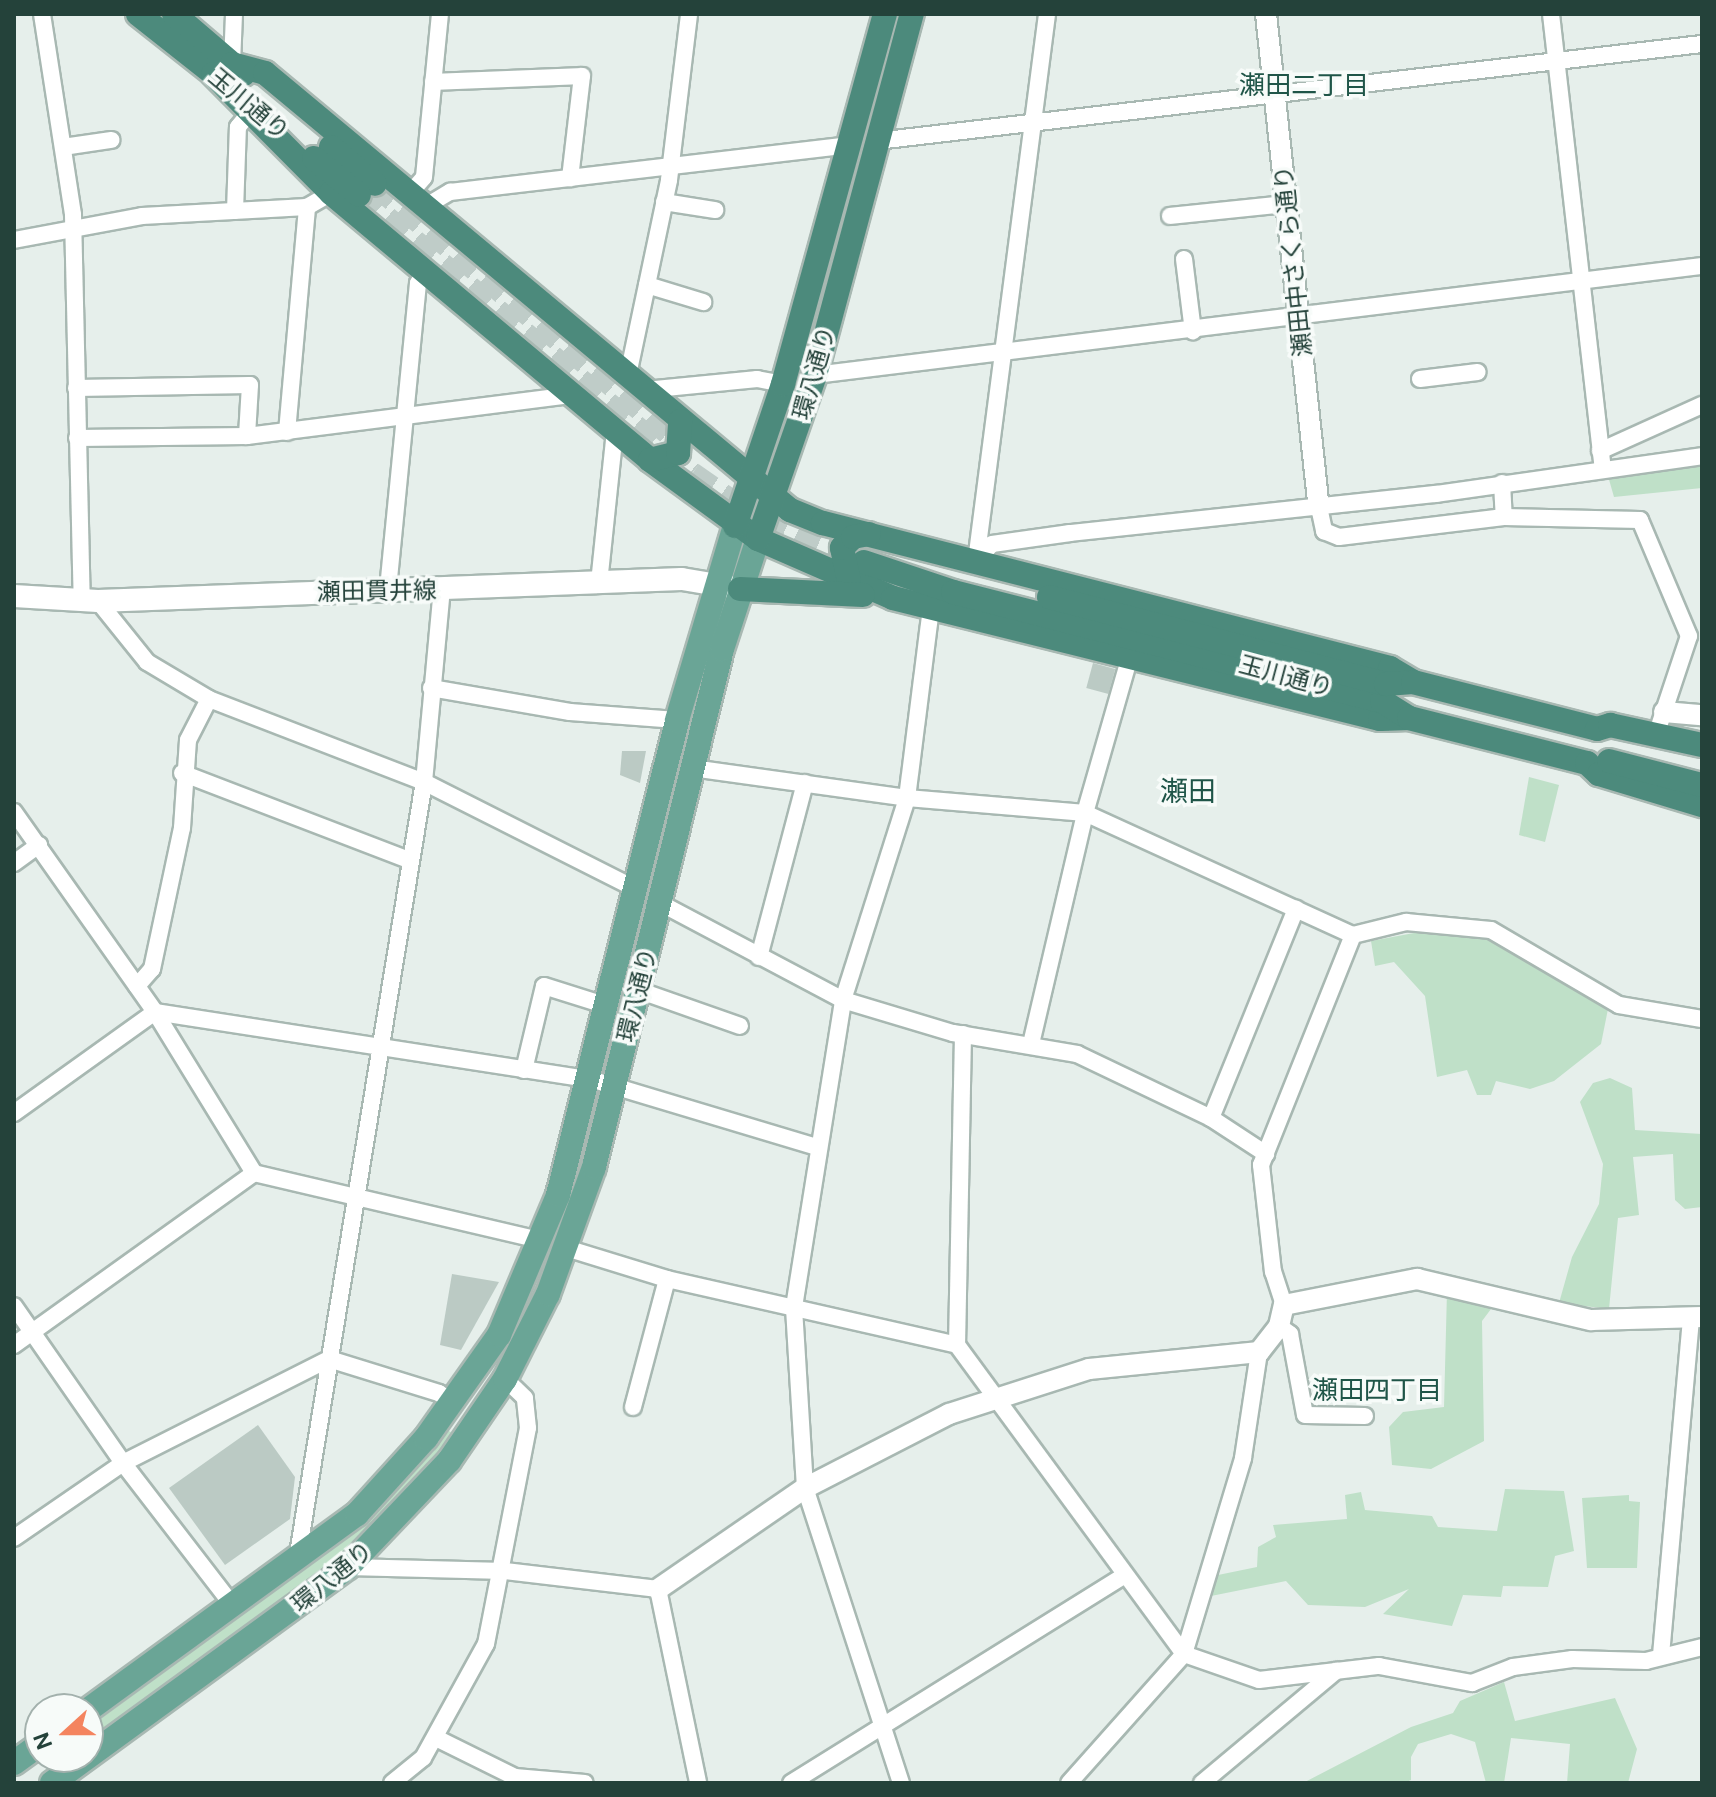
<!DOCTYPE html>
<html>
<head>
<meta charset="utf-8">
<style>
  body { margin:0 }
  #map { position:relative; width:1716px; height:1797px; overflow:hidden; background:#e6efeb; font-family:"DM Sans","Noto Sans JP",sans-serif }
  div>[style] { position:absolute }
  [style*='--x'] { left:calc(var(--x)*1px); top:calc(var(--y)*1px); width:calc(var(--w)*1px); rotate:calc(var(--a)*1deg) }
  .green>* { inset:0; background:#bfe0c8 }
  .building>* { inset:0; background:#bbcac4; transform-origin:0 0 }
  .trunk-tunnel>* { height:24px; margin-top:-12px; transform-origin:0; background:repeating-linear-gradient(90deg,#bfccc8 0 24px,transparent 0 36px) }
  .roads { filter:drop-shadow(2px 0 #a8b8b2) drop-shadow(-2px 0 #a8b8b2) drop-shadow(0 2px #a8b8b2) drop-shadow(0 -2px #a8b8b2) }
  .minor>* { height:16px; margin:-8px; padding:0 8px; transform-origin:8px; border-radius:8px; background:#fff }
  .tertiary>* { height:20px; margin:-10px; padding:0 10px; transform-origin:10px; border-radius:10px; background:#fff }
  .secondary>* { height:22px; margin:-11px; padding:0 11px; transform-origin:11px; border-radius:11px; background:#fff }
  .primary>* { height:24px; margin:-12px; padding:0 12px; transform-origin:12px; border-radius:12px; background:#6aa596 }
  .trunk>* { height:24px; margin:-12px; padding:0 12px; transform-origin:12px; border-radius:12px; background:#4c8a7c }
  span { translate:-50% -50%; white-space:nowrap; text-align:center; line-height:1.15; -webkit-text-stroke:7px #f7fbf9; paint-order:stroke }
  .street-label { font-size:24px; color:#24423a }
  .neighbourhood-label { font-size:26px; color:#1f5548 }
  .quarter-label { font-size:28px; color:#1f5548 }
  .frame { position:absolute; inset:0; border:16px solid #24423a; pointer-events:none }
  .north { position:absolute; left:24px; top:1693px; width:80px; height:80px; box-sizing:border-box; background:#f7fbf9; border:2px solid #a3b1ad; border-radius:50%; rotate:249deg; font-size:22px; font-weight:700; line-height:32px; text-align:center; color:#24423a }
  .north::after { content:''; display:block; margin:auto; width:28px; height:36px; background:#f4845f; clip-path:polygon(50% 0,100% 100%,50% 72%,0 100%) }
</style>
</head>
<body>
<div id="map">
  <div class="green">
    <div style="clip-path:polygon(1702px 464px,1702px 488px,1614px 497px,1608px 476px)"></div>
    <div style="clip-path:polygon(1529px 777px,1559px 785px,1545px 842px,1519px 835px)"></div>
    <div style="clip-path:polygon(1430px 930px,1486px 938px,1608px 1009px,1601px 1044px,1554px 1081px,1530px 1089px,1496px 1081px,1491px 1095px,1477px 1095px,1467px 1070px,1437px 1077px,1425px 996px,1394px 962px,1375px 966px,1371px 941px)"></div>
    <div style="clip-path:polygon(1610px 1078px,1632px 1088px,1635px 1130px,1702px 1134px,1702px 1207px,1685px 1209px,1675px 1200px,1673px 1154px,1633px 1157px,1639px 1215px,1618px 1218px,1609px 1309px,1559px 1303px,1572px 1257px,1599px 1204px,1603px 1164px,1580px 1102px,1593px 1083px)"></div>
    <div style="clip-path:polygon(1447px 1291px,1491px 1309px,1482px 1321px,1484px 1441px,1431px 1469px,1392px 1465px,1389px 1427px,1403px 1412px,1444px 1407px)"></div>
    <div style="clip-path:polygon(449px 1431px,454px 1434px,439px 1456px,347px 1553px,88px 1743px,88px 1728px,360px 1528px)"></div>
    <div style="clip-path:polygon(1505px 1489px,1564px 1491px,1574px 1551px,1555px 1556px,1548px 1587px,1503px 1586px,1501px 1597px,1463px 1595px,1452px 1626px,1383px 1614px,1409px 1589px,1365px 1607px,1308px 1605px,1286px 1581px,1211px 1596px,1218px 1575px,1257px 1567px,1258px 1547px,1276px 1537px,1273px 1525px,1347px 1519px,1345px 1495px,1361px 1492px,1365px 1510px,1432px 1516px,1438px 1527px,1497px 1531px)"></div>
    <div style="clip-path:polygon(1629px 1495px,1629px 1501px,1640px 1502px,1637px 1568px,1587px 1568px,1582px 1498px)"></div>
    <div style="clip-path:polygon(1504px 1682px,1515px 1721px,1615px 1698px,1637px 1749px,1628px 1783px,1567px 1783px,1570px 1744px,1511px 1738px,1504px 1783px,1486px 1783px,1475px 1742px,1451px 1734px,1418px 1744px,1411px 1757px,1411px 1780px,1404px 1783px,1303px 1783px,1411px 1727px,1453px 1713px,1460px 1701px)"></div>
  </div>
  <div class="building">
    <div style="left:1093px;top:663px;width:23px;height:26px;rotate:15deg"></div>
    <div style="clip-path:polygon(622px 751px,646px 751px,640px 783px,620px 775px)"></div>
    <div style="clip-path:polygon(452px 1274px,499px 1282px,461px 1350px,440px 1345px)"></div>
    <div style="clip-path:polygon(258px 1425px,295px 1477px,290px 1519px,225px 1565px,169px 1488px)"></div>
  </div>
  <div class="trunk-tunnel">
    <div style="--x:375;--y:184;--w:393;--a:40.3"></div>
    <div style="--x:359;--y:195;--w:434;--a:40"></div>
    <div style="--x:692;--y:474;--w:49;--a:35"></div>
    <div style="--x:732;--y:502;--w:139;--a:24.7"></div>
  </div>
  <div class="roads">
    <div class="minor">
      <div style="--x:42;--y:14;--w:203;--a:81.2"></div>
      <div style="--x:73;--y:215;--w:385;--a:88.7"></div>
      <div style="--x:1551;--y:14;--w:458;--a:83.5"></div>
      <div style="--x:232;--y:64;--w:50;--a:-87.7"></div>
      <div style="--x:433;--y:82;--w:149;--a:-2.3"></div>
      <div style="--x:582;--y:76;--w:103;--a:96.7"></div>
      <div style="--x:877;--y:141;--w:831;--a:-6.71"></div>
      <div style="--x:63;--y:147;--w:49;--a:-8.3"></div>
      <div style="--x:412;--y:191;--w:18;--a:-49"></div>
      <div style="--x:424;--y:177;--w:164;--a:-84.4"></div>
      <div style="--x:664;--y:202;--w:52;--a:8.9"></div>
      <div style="--x:428;--y:205;--w:26;--a:-31"></div>
      <div style="--x:450;--y:192;--w:401;--a:-6.7"></div>
      <div style="--x:235;--y:211;--w:84;--a:-88"></div>
      <div style="--x:238;--y:127;--w:19;--a:-51"></div>
      <div style="--x:1170;--y:216;--w:118;--a:-5.9"></div>
      <div style="--x:14;--y:240;--w:130;--a:-10.6"></div>
      <div style="--x:142;--y:216;--w:165;--a:-3.1"></div>
      <div style="--x:307;--y:207;--w:28;--a:-30"></div>
      <div style="--x:1184;--y:259;--w:73;--a:82.9"></div>
      <div style="--x:647;--y:285;--w:59;--a:16.9"></div>
      <div style="--x:628;--y:375;--w:199;--a:-78.1"></div>
      <div style="--x:669;--y:180;--w:167;--a:-83.1"></div>
      <div style="--x:815;--y:375;--w:894;--a:-7.01"></div>
      <div style="--x:1420;--y:379;--w:58;--a:-6.9"></div>
      <div style="--x:76;--y:388;--w:174;--a:-1"></div>
      <div style="--x:250;--y:385;--w:51;--a:93.4"></div>
      <div style="--x:645;--y:390;--w:113;--a:-5.6"></div>
      <div style="--x:757;--y:379;--w:26;--a:11"></div>
      <div style="--x:287;--y:432;--w:226;--a:-84.9"></div>
      <div style="--x:77;--y:438;--w:170;--a:-0.7"></div>
      <div style="--x:247;--y:436;--w:328;--a:-7.2"></div>
      <div style="--x:1600;--y:451;--w:112;--a:-24.3"></div>
      <div style="--x:1502;--y:483;--w:34;--a:87"></div>
      <div style="--x:1319;--y:507;--w:25;--a:78"></div>
      <div style="--x:1324;--y:531;--w:16;--a:22"></div>
      <div style="--x:1339;--y:537;--w:166;--a:-6.9"></div>
      <div style="--x:1504;--y:517;--w:136;--a:1.3"></div>
      <div style="--x:1640;--y:520;--w:126;--a:67.1"></div>
      <div style="--x:1689;--y:636;--w:92;--a:108.4"></div>
      <div style="--x:976;--y:561;--w:23;--a:-47"></div>
      <div style="--x:992;--y:544;--w:79;--a:-8"></div>
      <div style="--x:1070;--y:533;--w:368;--a:-6.1"></div>
      <div style="--x:1436;--y:494;--w:269;--a:-8.1"></div>
      <div style="--x:976;--y:561;--w:552;--a:-82.6"></div>
      <div style="--x:599;--y:583;--w:152;--a:-84"></div>
      <div style="--x:388;--y:589;--w:307;--a:-84.4"></div>
      <div style="--x:418;--y:283;--w:14;--a:-54"></div>
      <div style="--x:98;--y:601;--w:78;--a:51.2"></div>
      <div style="--x:147;--y:662;--w:72;--a:30.8"></div>
      <div style="--x:209;--y:699;--w:230;--a:21.1"></div>
      <div style="--x:424;--y:782;--w:240;--a:26.8"></div>
      <div style="--x:431;--y:688;--w:141;--a:9.8"></div>
      <div style="--x:570;--y:712;--w:107;--a:4.3"></div>
      <div style="--x:692;--y:768;--w:217;--a:7.9"></div>
      <div style="--x:907;--y:798;--w:179;--a:4.8"></div>
      <div style="--x:1085;--y:813;--w:294;--a:24.5"></div>
      <div style="--x:1353;--y:935;--w:55;--a:-13.8"></div>
      <div style="--x:1406;--y:922;--w:85;--a:5.4"></div>
      <div style="--x:1491;--y:930;--w:148;--a:30.4"></div>
      <div style="--x:1619;--y:1005;--w:84;--a:9.6"></div>
      <div style="--x:182;--y:773;--w:245;--a:21"></div>
      <div style="--x:14;--y:812;--w:245;--a:54.8"></div>
      <div style="--x:155;--y:1012;--w:189;--a:58.4"></div>
      <div style="--x:14;--y:863;--w:31;--a:-36"></div>
      <div style="--x:660;--y:903;--w:207;--a:27.9"></div>
      <div style="--x:843;--y:1000;--w:115;--a:16.7"></div>
      <div style="--x:953;--y:1033;--w:126;--a:9.6"></div>
      <div style="--x:1077;--y:1054;--w:148;--a:25.5"></div>
      <div style="--x:1211;--y:1118;--w:66;--a:33.2"></div>
      <div style="--x:759;--y:957;--w:180;--a:-75.2"></div>
      <div style="--x:137;--y:986;--w:23;--a:-49"></div>
      <div style="--x:152;--y:969;--w:144;--a:-78"></div>
      <div style="--x:182;--y:828;--w:88;--a:-86.1"></div>
      <div style="--x:188;--y:740;--w:46;--a:-62.9"></div>
      <div style="--x:638;--y:990;--w:108;--a:19.4"></div>
      <div style="--x:963;--y:1034;--w:311;--a:91.1"></div>
      <div style="--x:957;--y:1345;--w:383;--a:53.7"></div>
      <div style="--x:1184;--y:1654;--w:79;--a:19.1"></div>
      <div style="--x:1259;--y:1680;--w:121;--a:-6.7"></div>
      <div style="--x:1379;--y:1666;--w:95;--a:10.4"></div>
      <div style="--x:1472;--y:1683;--w:44;--a:-21.3"></div>
      <div style="--x:1513;--y:1667;--w:60;--a:-7.7"></div>
      <div style="--x:1572;--y:1659;--w:74;--a:1.5"></div>
      <div style="--x:1646;--y:1661;--w:58;--a:-14"></div>
      <div style="--x:1031;--y:1044;--w:237;--a:-76.8"></div>
      <div style="--x:1085;--y:813;--w:163;--a:-74"></div>
      <div style="--x:524;--y:1070;--w:86;--a:-76.6"></div>
      <div style="--x:544;--y:986;--w:67;--a:17.4"></div>
      <div style="--x:14;--y:1113;--w:173;--a:-35.6"></div>
      <div style="--x:155;--y:1012;--w:440;--a:8.8"></div>
      <div style="--x:590;--y:1079;--w:237;--a:16.7"></div>
      <div style="--x:1211;--y:1118;--w:226;--a:-67.9"></div>
      <div style="--x:566;--y:1248;--w:106;--a:17.1"></div>
      <div style="--x:667;--y:1279;--w:297;--a:12.8"></div>
      <div style="--x:1284;--y:1305;--w:35;--a:-108"></div>
      <div style="--x:1273;--y:1272;--w:108;--a:-96.4"></div>
      <div style="--x:1261;--y:1165;--w:248;--a:-68.2"></div>
      <div style="--x:14;--y:1306;--w:191;--a:55.2"></div>
      <div style="--x:123;--y:1463;--w:182;--a:52.4"></div>
      <div style="--x:1279;--y:1326;--w:14;--a:36"></div>
      <div style="--x:1290;--y:1334;--w:82;--a:79.5"></div>
      <div style="--x:1305;--y:1415;--w:60;--a:1"></div>
      <div style="--x:14;--y:1345;--w:295;--a:-35.6"></div>
      <div style="--x:254;--y:1173;--w:294;--a:13.2"></div>
      <div style="--x:633;--y:1407;--w:132;--a:-75.1"></div>
      <div style="--x:14;--y:1538;--w:132;--a:-34.5"></div>
      <div style="--x:123;--y:1463;--w:231;--a:-26.8"></div>
      <div style="--x:329;--y:1359;--w:115;--a:17.2"></div>
      <div style="--x:439;--y:1393;--w:17;--a:36"></div>
      <div style="--x:297;--y:1560;--w:788;--a:-80.73"></div>
      <div style="--x:424;--y:782;--w:194;--a:-84.7"></div>
      <div style="--x:348;--y:1567;--w:157;--a:1.5"></div>
      <div style="--x:505;--y:1571;--w:154;--a:6.7"></div>
      <div style="--x:658;--y:1589;--w:198;--a:78.3"></div>
      <div style="--x:1661;--y:1655;--w:339;--a:-84.9"></div>
      <div style="--x:436;--y:1738;--w:88;--a:26.3"></div>
      <div style="--x:515;--y:1777;--w:70;--a:4.9"></div>
      <div style="--x:392;--y:1783;--w:40;--a:-39"></div>
      <div style="--x:423;--y:1758;--w:130;--a:-61.1"></div>
      <div style="--x:486;--y:1644;--w:220;--a:-79"></div>
      <div style="--x:528;--y:1428;--w:30;--a:-96"></div>
      <div style="--x:525;--y:1398;--w:28;--a:-136"></div>
      <div style="--x:791;--y:1783;--w:393;--a:-31.9"></div>
      <div style="--x:901;--y:1783;--w:310;--a:-108"></div>
      <div style="--x:805;--y:1488;--w:181;--a:-93.5"></div>
      <div style="--x:794;--y:1307;--w:311;--a:-80.9"></div>
      <div style="--x:843;--y:1000;--w:212;--a:-72.4"></div>
      <div style="--x:907;--y:798;--w:193;--a:-82.8"></div>
      <div style="--x:1069;--y:1783;--w:173;--a:-48.3"></div>
      <div style="--x:1184;--y:1654;--w:205;--a:-73.2"></div>
      <div style="--x:1243;--y:1458;--w:107;--a:-81.4"></div>
      <div style="--x:1202;--y:1783;--w:175;--a:-39.9"></div>
    </div>
    <div class="tertiary">
      <div style="--x:1266;--y:14;--w:496;--a:83.9"></div>
      <div style="--x:1664;--y:712;--w:38;--a:5"></div>
      <div style="--x:658;--y:1589;--w:178;--a:-34.5"></div>
      <div style="--x:805;--y:1488;--w:162;--a:-27.2"></div>
      <div style="--x:949;--y:1414;--w:147;--a:-17.8"></div>
      <div style="--x:1089;--y:1369;--w:171;--a:-5.7"></div>
      <div style="--x:1259;--y:1352;--w:33;--a:-52"></div>
      <div style="--x:1279;--y:1326;--w:22;--a:-77"></div>
      <div style="--x:1284;--y:1305;--w:136;--a:-11.1"></div>
      <div style="--x:1417;--y:1279;--w:179;--a:13.3"></div>
      <div style="--x:1591;--y:1320;--w:111;--a:-1.5"></div>
    </div>
    <div class="secondary">
      <div style="--x:14;--y:596;--w:84;--a:3.4"></div>
      <div style="--x:98;--y:601;--w:584;--a:-2.16"></div>
      <div style="--x:682;--y:579;--w:54;--a:9.6"></div>
    </div>
    <div class="primary">
      <div style="--x:88;--y:1710;--w:333;--a:-36.1"></div>
      <div style="--x:357;--y:1514;--w:103;--a:-47.8"></div>
      <div style="--x:426;--y:1438;--w:126;--a:-54.7"></div>
      <div style="--x:499;--y:1335;--w:152;--a:-67.1"></div>
      <div style="--x:558;--y:1195;--w:490;--a:-75.9"></div>
      <div style="--x:677;--y:720;--w:202;--a:-73.4"></div>
      <div style="--x:14;--y:1763;--w:32;--a:-36"></div>
      <div style="--x:52;--y:1783;--w:366;--a:-36.1"></div>
      <div style="--x:348;--y:1567;--w:146;--a:-46.4"></div>
      <div style="--x:449;--y:1461;--w:99;--a:-55.7"></div>
      <div style="--x:505;--y:1379;--w:95;--a:-63.2"></div>
      <div style="--x:548;--y:1294;--w:135;--a:-70.1"></div>
      <div style="--x:594;--y:1167;--w:534;--a:-76.12"></div>
      <div style="--x:722;--y:649;--w:116;--a:-71.9"></div>
    </div>
    <div class="trunk">
      <div style="--x:138;--y:14;--w:111;--a:38.4"></div>
      <div style="--x:174;--y:14;--w:92;--a:40.6"></div>
      <div style="--x:232;--y:64;--w:34;--a:15"></div>
      <div style="--x:265;--y:73;--w:683;--a:39.77"></div>
      <div style="--x:790;--y:510;--w:35;--a:22"></div>
      <div style="--x:823;--y:523;--w:585;--a:14.34"></div>
      <div style="--x:1390;--y:668;--w:27;--a:31"></div>
      <div style="--x:213;--y:74;--w:168;--a:45.2"></div>
      <div style="--x:331;--y:193;--w:416;--a:39.9"></div>
      <div style="--x:650;--y:460;--w:134;--a:36.2"></div>
      <div style="--x:758;--y:539;--w:147;--a:23.6"></div>
      <div style="--x:893;--y:598;--w:502;--a:13.95"></div>
      <div style="--x:1380;--y:719;--w:29;--a:-2"></div>
      <div style="--x:331;--y:147;--w:57;--a:40.1"></div>
      <div style="--x:314;--y:158;--w:58;--a:39.4"></div>
      <div style="--x:650;--y:460;--w:29;--a:-14"></div>
      <div style="--x:678;--y:453;--w:32;--a:-86"></div>
      <div style="--x:735;--y:526;--w:150;--a:-71.3"></div>
      <div style="--x:783;--y:384;--w:384;--a:-74.6"></div>
      <div style="--x:758;--y:539;--w:174;--a:-70.8"></div>
      <div style="--x:815;--y:375;--w:374;--a:-75"></div>
      <div style="--x:864;--y:562;--w:94;--a:18.6"></div>
      <div style="--x:953;--y:592;--w:443;--a:14.3"></div>
      <div style="--x:1382;--y:701;--w:32;--a:32"></div>
      <div style="--x:1409;--y:718;--w:184;--a:14.2"></div>
      <div style="--x:1587;--y:763;--w:16;--a:43"></div>
      <div style="--x:1599;--y:774;--w:108;--a:16.8"></div>
      <div style="--x:849;--y:581;--w:34;--a:-102"></div>
      <div style="--x:842;--y:548;--w:16;--a:-45"></div>
      <div style="--x:853;--y:537;--w:16;--a:-11"></div>
      <div style="--x:740;--y:589;--w:123;--a:2.8"></div>
      <div style="--x:1049;--y:597;--w:348;--a:14.5"></div>
      <div style="--x:1386;--y:684;--w:27;--a:-4"></div>
      <div style="--x:1413;--y:682;--w:190;--a:14.3"></div>
      <div style="--x:1597;--y:729;--w:14;--a:-17"></div>
      <div style="--x:1610;--y:725;--w:94;--a:12.3"></div>
      <div style="--x:1609;--y:761;--w:96;--a:14.5"></div>
    </div>
  </div>
  <div class="street-label">
    <span style="left:249px;top:104px;rotate:40deg">玉川通り</span>
    <span style="left:1293px;top:261px;rotate:-96deg">瀬田中さくら通り</span>
    <span style="left:814px;top:373px;rotate:-74deg">環八通り</span>
    <span style="left:377px;top:591px;rotate:-1deg">瀬田貫井線</span>
    <span style="left:1286px;top:676px;rotate:15deg">玉川通り</span>
    <span style="left:637px;top:995px;rotate:-76deg">環八通り</span>
    <span style="left:332px;top:1577px;rotate:-39deg">環八通り</span>
  </div>
  <div class="neighbourhood-label">
    <span style="left:1304px;top:86px">瀬田二丁目</span>
    <span style="left:1377px;top:1391px">瀬田四丁目</span>
  </div>
  <div class="quarter-label">
    <span style="left:1188px;top:792px">瀬田</span>
  </div>
  <div class="frame"></div>
  <div class="north">N</div>
</div>
</body>
</html>
